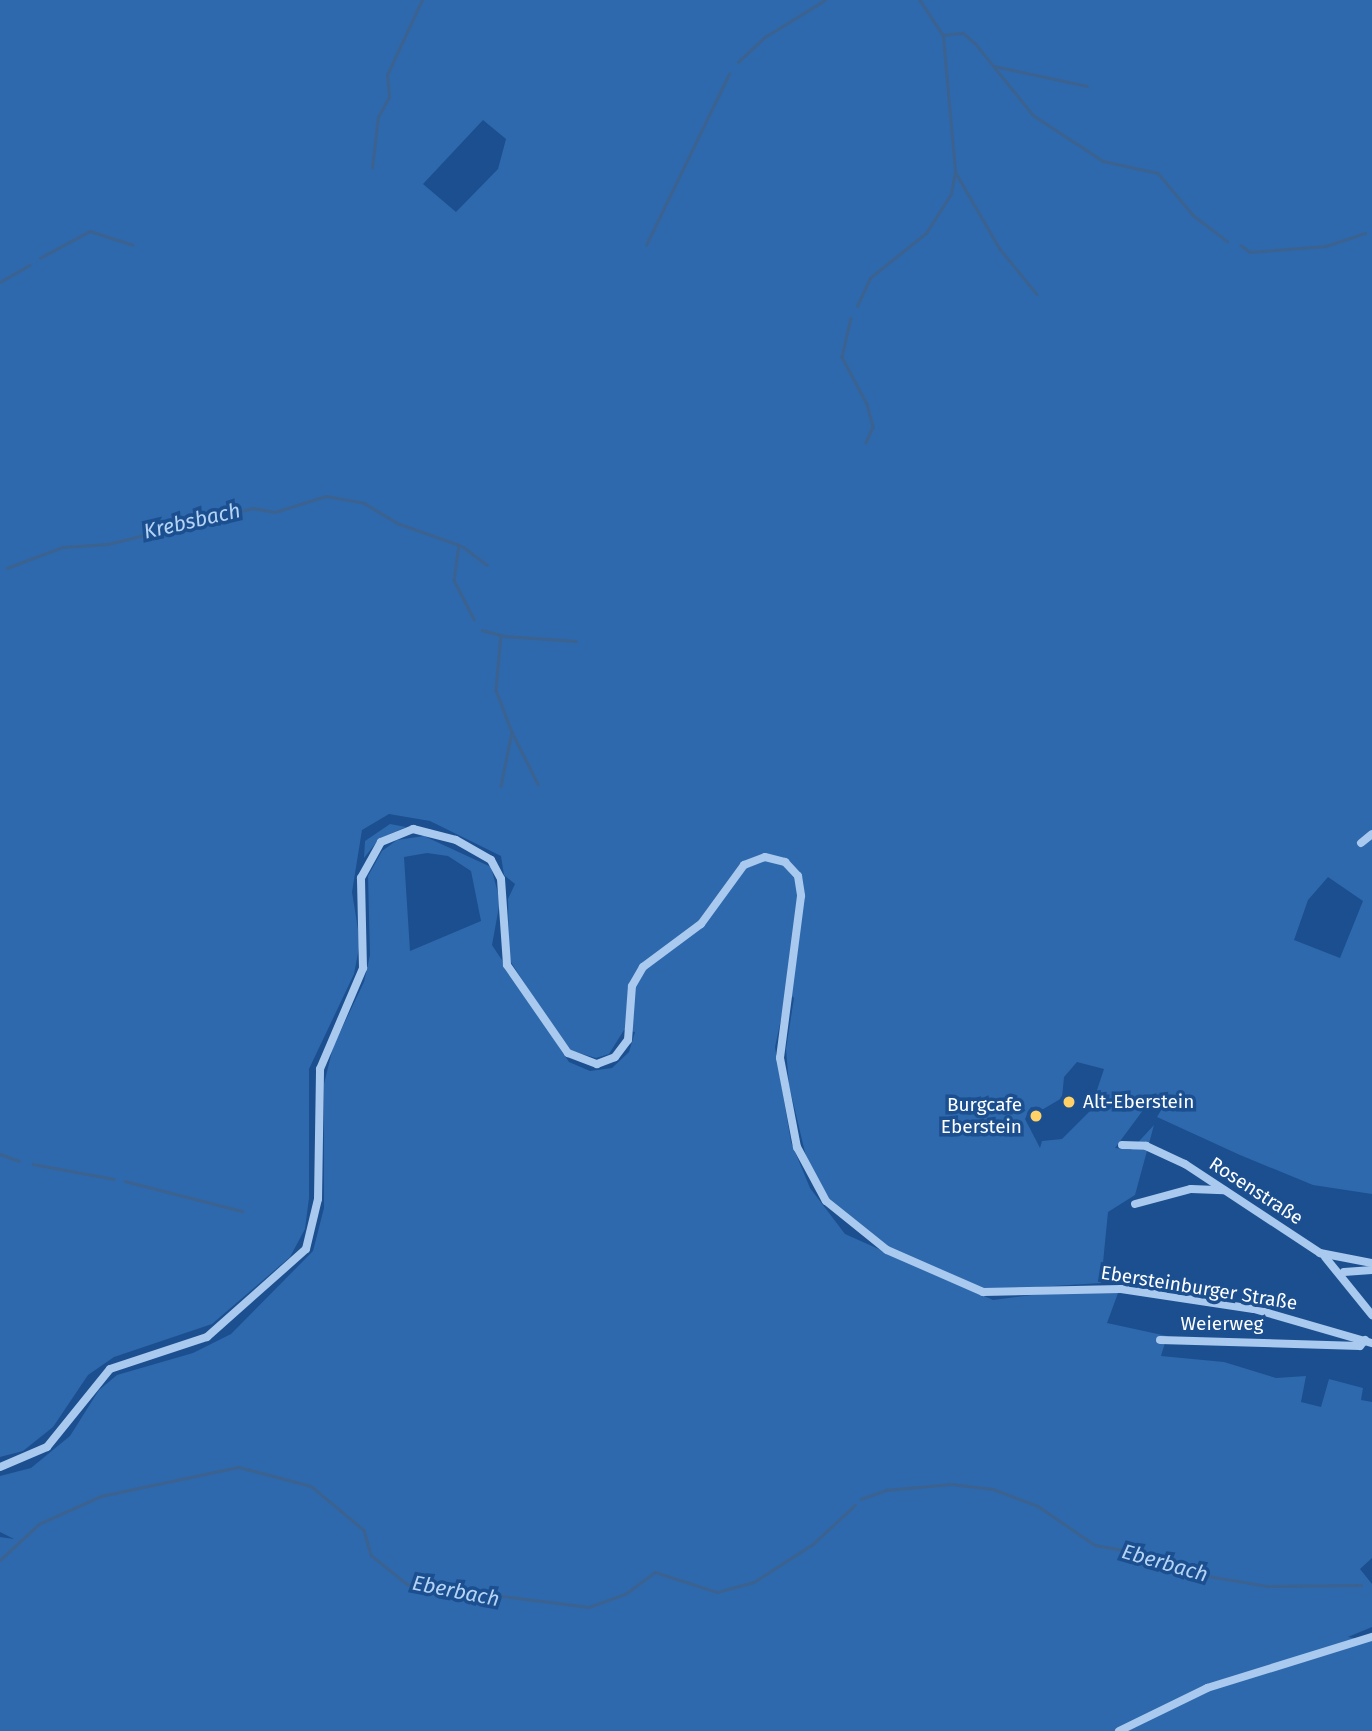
<!DOCTYPE html>
<html>
<head>
<meta charset="utf-8">
<style>
  body { margin:0 }
  #map { position:relative; width:1372px; height:1731px; overflow:hidden; background:#1b4f8f; font-family:"Fira Sans",sans-serif }
  div>[style] { position:absolute }
  [style*='--x'] { left:calc(var(--x)*1px); top:calc(var(--y)*1px); width:calc(var(--w)*1px); rotate:calc(var(--a)*1deg) }
  .green>* { inset:0; background:#2e69ad }
  .stream>* { height:2.5px; margin:-1.25px; padding:0 1.25px; transform-origin:1.25px; border-radius:1.25px; background:#3c6290 }
  .minor>* { height:8px; margin:-4px; padding:0 4px; transform-origin:4px; border-radius:4px; background:#a9c9ee }
  .dots>* { width:19px; height:19px; translate:-50% -50%; box-sizing:border-box; border:4px solid #1b4f8f; border-radius:50% }
  span { translate:-50% -50%; white-space:nowrap; text-align:center; line-height:1.15; -webkit-text-stroke:7px #1b4f8f; paint-order:stroke }
  .poi-label { font-size:19px; color:#fff }
  .left { translate:0 -50%; text-align:left }
  .right { translate:-100% -50%; text-align:right }
  .street-label { font-size:19px; color:#fff }
  .water-label { font-size:21px; color:#b5d3f5; font-style:italic }
</style>
</head>
<body>
<div id="map">
  <div class="green">
    <div style="clip-path:polygon(evenodd,0 0,1372px 0,1372px 1194px,1313px 1185px,1240px 1155px,1157px 1117px,1166px 1102px,1155px 1094px,1115px 1148px,1131px 1150px,1154px 1125px,1135px 1195px,1108px 1212px,1101px 1283px,989px 1290px,887px 1247px,829px 1198px,808px 1165px,789px 1085px,786px 1049px,794px 998px,787px 991px,775px 1047px,791px 1142px,810px 1188px,845px 1234px,993px 1300px,1056px 1292px,1118px 1293px,1107px 1323px,1167px 1336px,1161px 1356px,1224px 1362px,1276px 1378px,1306px 1376px,1301px 1402px,1321px 1407px,1329px 1379px,1363px 1388px,1361px 1400px,1372px 1402px,1372px 1558px,1360px 1569px,1372px 1584px,1372px 1627px,1348px 1637px,1372px 1641px,1372px 1731px,0 1731px,0 1537px,14px 1539px,0 1532px,0 1476px,31px 1468px,70px 1436px,99px 1390px,117px 1375px,193px 1353px,231px 1334px,313px 1251px,324px 1208px,324px 1084px,333px 1047px,364px 982px,370px 955px,368px 876px,382px 851px,397px 840px,424px 836px,491px 867px,500px 901px,492px 945px,569px 1062px,590px 1071px,612px 1068px,629px 1052px,635px 1032px,624px 1030px,609px 1054px,596px 1058px,572px 1051px,556px 1033px,509px 959px,508px 899px,515px 884px,504px 875px,501px 856px,430px 821px,389px 814px,362px 830px,352px 892px,360px 942px,354px 974px,309px 1069px,309px 1198px,305px 1229px,290px 1257px,212px 1324px,114px 1357px,88px 1375px,53px 1427px,23px 1451px,0 1457px,0 0,483px 120px,506px 139px,498px 169px,456px 212px,423px 184px,483px 120px,0 0,427px 853px,448px 856px,471px 871px,481px 921px,410px 951px,404px 857px,427px 853px,0 0,1328px 877px,1363px 901px,1340px 958px,1294px 940px,1308px 900px,1328px 877px,0 0,1077px 1062px,1104px 1069px,1090px 1111px,1062px 1139px,1042px 1141px,1040px 1148px,1025px 1119px,1031px 1107px,1040px 1111px,1062px 1098px,1064px 1077px,1077px 1062px)"></div>
    <div style="clip-path:polygon(390px 824px,406px 827px,379px 839px,364px 858px,365px 841px)"></div>
  </div>
  <div class="stream">
    <div style="--x:920;--y:0;--w:42;--a:56.7"></div>
    <div style="--x:943;--y:35;--w:20;--a:-6"></div>
    <div style="--x:963;--y:33;--w:16;--a:40"></div>
    <div style="--x:975;--y:43;--w:92;--a:51.1"></div>
    <div style="--x:1033;--y:115;--w:84;--a:33.3"></div>
    <div style="--x:1103;--y:161;--w:56;--a:12.3"></div>
    <div style="--x:1158;--y:173;--w:55;--a:50.2"></div>
    <div style="--x:1193;--y:215;--w:43;--a:37.4"></div>
    <div style="--x:738;--y:62;--w:37;--a:-43"></div>
    <div style="--x:765;--y:37;--w:70;--a:-31.7"></div>
    <div style="--x:994;--y:66;--w:95;--a:12.1"></div>
    <div style="--x:372;--y:168;--w:51;--a:-83.3"></div>
    <div style="--x:378;--y:117;--w:23;--a:-61"></div>
    <div style="--x:389;--y:97;--w:22;--a:-95"></div>
    <div style="--x:387;--y:75;--w:83;--a:-65"></div>
    <div style="--x:956;--y:173;--w:88;--a:59.9"></div>
    <div style="--x:1000;--y:249;--w:58;--a:50.6"></div>
    <div style="--x:646;--y:245;--w:190;--a:-64.1"></div>
    <div style="--x:1241;--y:245;--w:11;--a:38"></div>
    <div style="--x:1250;--y:252;--w:76;--a:-4.5"></div>
    <div style="--x:1326;--y:246;--w:41;--a:-18.4"></div>
    <div style="--x:40;--y:258;--w:57;--a:-28.4"></div>
    <div style="--x:90;--y:231;--w:45;--a:18"></div>
    <div style="--x:0;--y:282;--w:34;--a:-30"></div>
    <div style="--x:857;--y:306;--w:31;--a:-65"></div>
    <div style="--x:870;--y:278;--w:72;--a:-38.8"></div>
    <div style="--x:926;--y:233;--w:46;--a:-57.3"></div>
    <div style="--x:951;--y:194;--w:23;--a:-80"></div>
    <div style="--x:955;--y:171;--w:135;--a:-95.1"></div>
    <div style="--x:851;--y:318;--w:40;--a:103"></div>
    <div style="--x:842;--y:357;--w:53;--a:62"></div>
    <div style="--x:867;--y:404;--w:24;--a:75"></div>
    <div style="--x:873;--y:427;--w:17;--a:114"></div>
    <div style="--x:462;--y:546;--w:31;--a:37"></div>
    <div style="--x:7;--y:568;--w:60;--a:-20.6"></div>
    <div style="--x:63;--y:547;--w:45;--a:-3.8"></div>
    <div style="--x:108;--y:544;--w:149;--a:-13.9"></div>
    <div style="--x:253;--y:508;--w:22;--a:10"></div>
    <div style="--x:275;--y:512;--w:53;--a:-17.4"></div>
    <div style="--x:326;--y:496;--w:39;--a:10"></div>
    <div style="--x:364;--y:503;--w:39;--a:31"></div>
    <div style="--x:397;--y:523;--w:66;--a:19.5"></div>
    <div style="--x:459;--y:545;--w:35;--a:98"></div>
    <div style="--x:454;--y:580;--w:44;--a:62.9"></div>
    <div style="--x:482;--y:630;--w:20;--a:15"></div>
    <div style="--x:501;--y:635;--w:55;--a:95.2"></div>
    <div style="--x:496;--y:690;--w:45;--a:69.1"></div>
    <div style="--x:512;--y:732;--w:55;--a:101.5"></div>
    <div style="--x:503;--y:636;--w:73;--a:3.9"></div>
    <div style="--x:513;--y:734;--w:56;--a:63.4"></div>
    <div style="--x:0;--y:1154;--w:20;--a:20"></div>
    <div style="--x:33;--y:1164;--w:82;--a:10.5"></div>
    <div style="--x:125;--y:1181;--w:121;--a:14.4"></div>
    <div style="--x:861;--y:1499;--w:27;--a:-20"></div>
    <div style="--x:886;--y:1490;--w:65;--a:-5.3"></div>
    <div style="--x:951;--y:1484;--w:42;--a:6.8"></div>
    <div style="--x:993;--y:1489;--w:48;--a:20.7"></div>
    <div style="--x:1038;--y:1506;--w:69;--a:34.4"></div>
    <div style="--x:1095;--y:1545;--w:57;--a:10.1"></div>
    <div style="--x:1151;--y:1555;--w:37;--a:27"></div>
    <div style="--x:1184;--y:1572;--w:85;--a:9.5"></div>
    <div style="--x:1268;--y:1586;--w:93;--a:-0.6"></div>
    <div style="--x:0;--y:1560;--w:53;--a:-42.7"></div>
    <div style="--x:39;--y:1524;--w:68;--a:-24.3"></div>
    <div style="--x:101;--y:1496;--w:141;--a:-11.9"></div>
    <div style="--x:239;--y:1467;--w:74;--a:14.8"></div>
    <div style="--x:311;--y:1486;--w:69;--a:39.7"></div>
    <div style="--x:364;--y:1530;--w:26;--a:74"></div>
    <div style="--x:371;--y:1555;--w:46;--a:38.9"></div>
    <div style="--x:407;--y:1584;--w:183;--a:7.2"></div>
    <div style="--x:589;--y:1607;--w:38;--a:-20"></div>
    <div style="--x:625;--y:1594;--w:37;--a:-36"></div>
    <div style="--x:655;--y:1572;--w:65;--a:17.9"></div>
    <div style="--x:717;--y:1592;--w:38;--a:-15"></div>
    <div style="--x:754;--y:1582;--w:70;--a:-32.8"></div>
    <div style="--x:813;--y:1544;--w:57;--a:-42.9"></div>
  </div>
  <div class="minor">
    <div style="--x:1361;--y:843;--w:14;--a:-39"></div>
    <div style="--x:1122;--y:1145;--w:24;--a:2"></div>
    <div style="--x:1146;--y:1146;--w:43;--a:24.8"></div>
    <div style="--x:1185;--y:1164;--w:162;--a:33.4"></div>
    <div style="--x:1320;--y:1253;--w:53;--a:10.9"></div>
    <div style="--x:1135;--y:1204;--w:58;--a:-15"></div>
    <div style="--x:1191;--y:1189;--w:33;--a:2"></div>
    <div style="--x:1325;--y:1257;--w:75;--a:51"></div>
    <div style="--x:1344;--y:1272;--w:28;--a:-4"></div>
    <div style="--x:1160;--y:1340;--w:200;--a:1.7"></div>
    <div style="--x:1360;--y:1346;--w:8;--a:-50"></div>
    <div style="--x:0;--y:1467;--w:51;--a:-23.1"></div>
    <div style="--x:47;--y:1447;--w:100;--a:-51.1"></div>
    <div style="--x:110;--y:1369;--w:102;--a:-18.3"></div>
    <div style="--x:207;--y:1337;--w:132;--a:-41.6"></div>
    <div style="--x:306;--y:1249;--w:51;--a:-76.5"></div>
    <div style="--x:318;--y:1199;--w:130;--a:-89.1"></div>
    <div style="--x:320;--y:1069;--w:110;--a:-66.9"></div>
    <div style="--x:363;--y:968;--w:90;--a:-91.3"></div>
    <div style="--x:361;--y:878;--w:41;--a:-60.9"></div>
    <div style="--x:381;--y:842;--w:35;--a:-22"></div>
    <div style="--x:413;--y:829;--w:44;--a:14.3"></div>
    <div style="--x:456;--y:840;--w:40;--a:29.7"></div>
    <div style="--x:491;--y:860;--w:21;--a:62"></div>
    <div style="--x:501;--y:879;--w:86;--a:86"></div>
    <div style="--x:507;--y:965;--w:107;--a:55.3"></div>
    <div style="--x:568;--y:1053;--w:31;--a:21"></div>
    <div style="--x:597;--y:1064;--w:19;--a:-21"></div>
    <div style="--x:615;--y:1057;--w:21;--a:-53"></div>
    <div style="--x:628;--y:1040;--w:54;--a:-85.8"></div>
    <div style="--x:632;--y:986;--w:22;--a:-60"></div>
    <div style="--x:643;--y:967;--w:72;--a:-36.6"></div>
    <div style="--x:701;--y:924;--w:73;--a:-53.9"></div>
    <div style="--x:744;--y:865;--w:22;--a:-21"></div>
    <div style="--x:765;--y:857;--w:21;--a:14"></div>
    <div style="--x:785;--y:862;--w:19;--a:47"></div>
    <div style="--x:798;--y:876;--w:20;--a:81"></div>
    <div style="--x:801;--y:896;--w:163;--a:97.4"></div>
    <div style="--x:780;--y:1058;--w:91;--a:79.2"></div>
    <div style="--x:797;--y:1147;--w:61;--a:61.8"></div>
    <div style="--x:826;--y:1201;--w:78;--a:38.8"></div>
    <div style="--x:887;--y:1250;--w:105;--a:23.6"></div>
    <div style="--x:983;--y:1292;--w:138;--a:-1.2"></div>
    <div style="--x:1121;--y:1289;--w:134;--a:8.6"></div>
    <div style="--x:1254;--y:1309;--w:123;--a:16.1"></div>
    <div style="--x:1119;--y:1731;--w:98;--a:-26"></div>
    <div style="--x:1207;--y:1688;--w:173;--a:-17.2"></div>
  </div>
  <div class="dots">
    <div style="left:1069px;top:1102px;background:#ffd166"></div>
    <div style="left:1036px;top:1116px;background:#ffd166"></div>
  </div>
  <div class="poi-label">
    <span class="left" style="left:1083px;top:1102px">Alt-Eberstein</span>
    <span class="right" style="left:1022px;top:1116px">Burgcafe<br>Eberstein</span>
  </div>
  <div class="street-label">
    <span style="left:1256px;top:1191px;rotate:33deg">Rosenstraße</span>
    <span style="left:1199px;top:1288px;rotate:9deg">Ebersteinburger Straße</span>
    <span style="left:1222px;top:1324px">Weierweg</span>
  </div>
  <div class="water-label">
    <span style="left:192px;top:521px;rotate:-13deg">Krebsbach</span>
    <span style="left:1165px;top:1563px;rotate:16deg">Eberbach</span>
    <span style="left:456px;top:1591px;rotate:11deg">Eberbach</span>
  </div>
</div>
</body>
</html>
